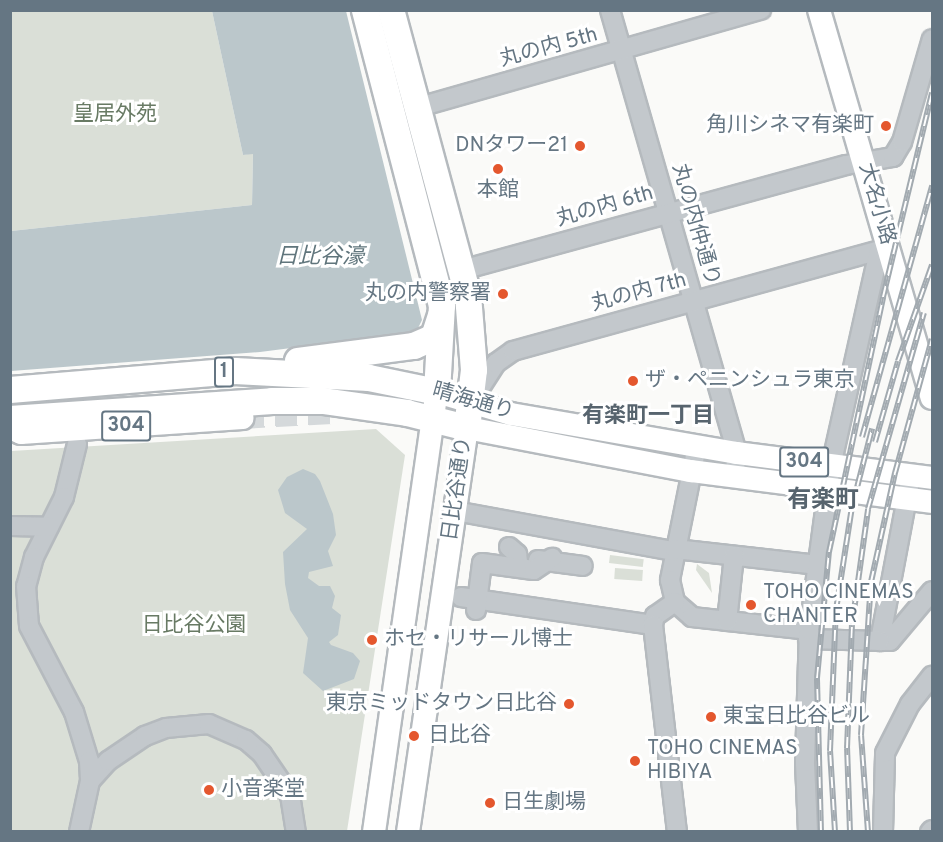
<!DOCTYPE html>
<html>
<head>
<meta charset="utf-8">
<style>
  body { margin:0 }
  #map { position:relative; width:943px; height:842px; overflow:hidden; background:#fafaf8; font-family:Overpass,"Noto Sans JP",sans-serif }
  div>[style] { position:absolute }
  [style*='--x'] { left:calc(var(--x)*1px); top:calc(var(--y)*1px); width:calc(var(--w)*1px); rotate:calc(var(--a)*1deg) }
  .green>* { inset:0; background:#dadfd7; transform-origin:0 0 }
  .water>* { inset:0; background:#bbc7cb }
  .major-tunnel>* { height:22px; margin-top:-11px; transform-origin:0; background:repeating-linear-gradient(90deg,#d5d9db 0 22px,transparent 0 33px) }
  .roads { filter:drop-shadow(2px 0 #b5babe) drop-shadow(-2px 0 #b5babe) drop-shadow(0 2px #b5babe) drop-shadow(0 -2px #b5babe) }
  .minor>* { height:18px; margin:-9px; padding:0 9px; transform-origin:9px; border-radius:9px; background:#c3c8cc }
  .major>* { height:22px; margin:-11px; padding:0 11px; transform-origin:11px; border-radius:11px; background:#fff }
  .highway>* { height:26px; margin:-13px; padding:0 13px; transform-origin:13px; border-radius:13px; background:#fff }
  .rail>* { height:6px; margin-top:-3px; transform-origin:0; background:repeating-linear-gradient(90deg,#fff 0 11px,#a2aab0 0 22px); box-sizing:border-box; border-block:2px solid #a2aab0 }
  .dots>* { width:16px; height:16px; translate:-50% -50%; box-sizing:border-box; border:3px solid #fff; border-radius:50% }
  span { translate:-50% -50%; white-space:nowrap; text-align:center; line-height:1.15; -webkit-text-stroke:6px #fff; paint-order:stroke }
  .shield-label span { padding:2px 4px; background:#fff; border:2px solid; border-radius:4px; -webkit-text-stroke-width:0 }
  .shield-label { font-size:20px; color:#657683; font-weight:700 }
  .street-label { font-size:21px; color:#657683 }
  .park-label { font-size:21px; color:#687a64 }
  .poi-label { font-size:21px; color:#657683 }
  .right { translate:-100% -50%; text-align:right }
  .left { translate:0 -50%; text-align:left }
  .water-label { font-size:22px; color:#60757c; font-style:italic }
  .neighbourhood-label { font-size:22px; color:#57646e; font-weight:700 }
  .quarter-label { font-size:24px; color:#57646e; font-weight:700 }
  .frame { position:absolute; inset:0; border:12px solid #657683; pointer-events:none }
</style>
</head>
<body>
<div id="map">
  <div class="green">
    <div style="clip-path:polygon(10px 11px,212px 11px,243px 155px,253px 153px,252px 205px,11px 231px)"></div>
    <div style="clip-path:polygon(376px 429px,405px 455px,347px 831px,11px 832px,11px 451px)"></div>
    <div style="left:610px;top:555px;width:34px;height:8px;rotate:7deg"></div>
    <div style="clip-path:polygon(697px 564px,709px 573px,712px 593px,696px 570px)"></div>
    <div style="left:615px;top:568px;width:28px;height:11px;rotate:4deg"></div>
  </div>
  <div class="water">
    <div style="clip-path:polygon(212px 11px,346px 11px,422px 320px,416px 332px,260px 352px,11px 371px,11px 231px,252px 205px,253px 154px,243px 155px)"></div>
    <div style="clip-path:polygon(303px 469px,315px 474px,320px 481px,333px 514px,336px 535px,328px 551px,333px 566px,309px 572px,308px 578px,319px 586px,330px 586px,335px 596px,332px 608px,341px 615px,338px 635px,329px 642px,331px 645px,353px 653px,360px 661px,354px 679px,323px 691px,303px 673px,308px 638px,290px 610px,285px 584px,283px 552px,307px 529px,285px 513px,278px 490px,287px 477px)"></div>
  </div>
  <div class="major-tunnel">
    <div style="--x:242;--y:418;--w:90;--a:-3.2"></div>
  </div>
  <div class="roads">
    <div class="minor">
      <div style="--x:610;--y:10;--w:461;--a:74"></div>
      <div style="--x:737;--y:453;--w:23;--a:97"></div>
      <div style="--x:416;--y:108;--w:359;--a:-15.9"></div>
      <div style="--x:462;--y:270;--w:398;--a:-15.3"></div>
      <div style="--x:846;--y:165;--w:48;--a:-9.7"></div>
      <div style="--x:893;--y:157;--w:17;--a:-59"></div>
      <div style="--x:902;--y:142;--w:107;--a:-73.8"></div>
      <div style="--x:474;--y:397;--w:40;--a:-57.1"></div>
      <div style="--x:496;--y:363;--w:21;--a:-35"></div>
      <div style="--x:513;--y:351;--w:388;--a:-15.4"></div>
      <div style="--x:77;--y:444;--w:55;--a:103.8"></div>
      <div style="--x:64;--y:497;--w:67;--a:116.6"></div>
      <div style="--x:34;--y:557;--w:30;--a:105"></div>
      <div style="--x:26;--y:586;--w:40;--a:85.7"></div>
      <div style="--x:29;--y:626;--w:97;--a:62.4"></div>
      <div style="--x:74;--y:712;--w:51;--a:73"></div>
      <div style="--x:89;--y:761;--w:20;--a:87"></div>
      <div style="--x:90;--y:781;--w:52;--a:102.2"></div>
      <div style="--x:697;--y:446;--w:137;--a:101.4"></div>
      <div style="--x:670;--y:580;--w:23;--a:77"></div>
      <div style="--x:675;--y:602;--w:23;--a:41"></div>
      <div style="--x:692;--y:617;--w:118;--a:6.3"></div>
      <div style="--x:909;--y:487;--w:157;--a:100.7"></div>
      <div style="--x:880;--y:641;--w:10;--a:0"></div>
      <div style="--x:890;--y:641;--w:65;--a:-50"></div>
      <div style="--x:455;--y:511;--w:223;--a:10.4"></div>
      <div style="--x:10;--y:526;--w:39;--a:1"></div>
      <div style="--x:509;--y:547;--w:11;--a:41"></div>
      <div style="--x:517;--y:554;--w:14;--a:82"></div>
      <div style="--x:675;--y:549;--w:144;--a:6.4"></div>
      <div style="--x:538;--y:560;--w:45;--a:7.6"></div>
      <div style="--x:461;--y:597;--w:194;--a:8.3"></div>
      <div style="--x:675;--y:602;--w:24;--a:145"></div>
      <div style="--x:655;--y:616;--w:9;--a:103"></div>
      <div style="--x:653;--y:625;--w:208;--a:83.4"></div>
      <div style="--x:476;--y:610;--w:47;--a:-82.7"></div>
      <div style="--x:482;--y:563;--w:52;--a:7.7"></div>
      <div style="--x:534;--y:570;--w:22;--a:-34"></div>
      <div style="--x:727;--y:621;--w:65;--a:-83.9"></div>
      <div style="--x:808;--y:639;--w:72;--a:1.6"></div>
      <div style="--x:90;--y:781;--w:27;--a:-48"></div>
      <div style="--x:108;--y:761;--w:45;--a:-34"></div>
      <div style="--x:145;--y:736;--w:22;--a:-21"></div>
      <div style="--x:166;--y:728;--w:43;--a:-5.3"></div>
      <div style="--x:209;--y:724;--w:40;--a:23.4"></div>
      <div style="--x:246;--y:740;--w:21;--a:41"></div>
      <div style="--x:262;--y:754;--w:50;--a:55.7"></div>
      <div style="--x:290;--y:795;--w:37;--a:81"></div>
      <div style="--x:808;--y:832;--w:70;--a:-92.5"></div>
      <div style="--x:805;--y:762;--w:132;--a:-88.3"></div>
      <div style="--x:809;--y:630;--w:165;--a:-82.4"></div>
      <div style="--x:831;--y:466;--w:220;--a:-77.4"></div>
      <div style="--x:883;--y:832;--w:79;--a:-88.5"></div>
      <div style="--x:885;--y:753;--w:55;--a:-63"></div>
      <div style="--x:910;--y:704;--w:36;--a:-52"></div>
      <div style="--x:930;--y:832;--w:3;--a:-45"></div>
    </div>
    <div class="major">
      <div style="--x:819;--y:10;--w:404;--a:73.8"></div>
      <div style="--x:10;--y:428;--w:12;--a:24"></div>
      <div style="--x:21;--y:433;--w:222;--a:-3.9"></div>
      <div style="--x:374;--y:832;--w:444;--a:-81.9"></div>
      <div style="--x:437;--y:392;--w:77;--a:16.6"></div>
      <div style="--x:511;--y:414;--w:229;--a:9.8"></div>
      <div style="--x:737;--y:453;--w:197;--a:7.3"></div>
      <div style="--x:408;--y:832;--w:408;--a:-81.7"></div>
      <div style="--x:467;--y:428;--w:228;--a:10.9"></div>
      <div style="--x:691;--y:471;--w:243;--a:7.3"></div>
    </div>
    <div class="highway">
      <div style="--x:298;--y:361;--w:117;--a:-7.4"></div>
      <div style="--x:414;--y:346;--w:22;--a:-24"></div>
      <div style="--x:434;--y:337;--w:22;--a:-72"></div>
      <div style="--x:10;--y:390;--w:226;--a:-4.8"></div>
      <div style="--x:235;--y:371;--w:134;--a:3"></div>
      <div style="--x:369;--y:378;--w:69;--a:11.6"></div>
      <div style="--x:437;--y:392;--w:86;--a:-86.7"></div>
      <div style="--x:442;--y:306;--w:306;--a:-104.6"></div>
      <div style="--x:10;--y:419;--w:263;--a:-3.9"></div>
      <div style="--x:272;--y:401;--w:51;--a:0"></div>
      <div style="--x:323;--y:401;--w:85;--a:8.1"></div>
      <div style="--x:407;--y:413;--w:62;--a:14"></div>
      <div style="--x:467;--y:428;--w:58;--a:-83.1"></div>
      <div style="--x:474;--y:370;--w:75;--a:-94.6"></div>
      <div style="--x:468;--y:295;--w:295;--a:-105.1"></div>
    </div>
  </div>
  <div class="rail">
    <div style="--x:862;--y:437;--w:261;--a:-74.4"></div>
    <div style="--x:875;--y:442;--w:84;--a:-74.1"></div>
    <div style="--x:898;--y:361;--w:102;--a:-70.5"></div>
    <div style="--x:821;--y:832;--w:154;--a:-91.5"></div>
    <div style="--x:817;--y:678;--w:127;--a:-84.6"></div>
    <div style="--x:829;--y:552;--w:261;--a:-78"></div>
    <div style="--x:883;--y:297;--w:210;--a:-76.5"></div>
    <div style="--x:835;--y:832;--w:81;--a:-93.5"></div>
    <div style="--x:830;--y:751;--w:141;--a:-87.6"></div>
    <div style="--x:836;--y:610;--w:104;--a:-81.2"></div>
    <div style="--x:852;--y:507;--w:81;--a:-75.6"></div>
    <div style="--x:850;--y:832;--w:84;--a:-92"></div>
    <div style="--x:847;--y:748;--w:123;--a:-87.7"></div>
    <div style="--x:852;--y:625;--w:117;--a:-82.1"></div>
    <div style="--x:868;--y:509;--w:204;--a:-74.1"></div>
    <div style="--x:868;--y:832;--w:97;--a:-94.1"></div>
    <div style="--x:861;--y:735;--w:153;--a:-86.3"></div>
    <div style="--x:871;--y:582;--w:112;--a:-77.6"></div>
    <div style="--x:895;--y:473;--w:139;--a:-74.6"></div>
  </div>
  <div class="dots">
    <div style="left:886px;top:126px;background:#e4572e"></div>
    <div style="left:580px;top:146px;background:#e4572e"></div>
    <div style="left:498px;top:169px;background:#e4572e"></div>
    <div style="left:503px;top:294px;background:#e4572e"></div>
    <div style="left:633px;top:381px;background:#e4572e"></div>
    <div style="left:751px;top:605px;background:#e4572e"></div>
    <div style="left:372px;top:640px;background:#e4572e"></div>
    <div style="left:569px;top:704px;background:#e4572e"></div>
    <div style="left:711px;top:717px;background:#e4572e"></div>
    <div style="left:414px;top:736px;background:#e4572e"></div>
    <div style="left:635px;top:761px;background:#e4572e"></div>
    <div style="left:209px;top:790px;background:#e4572e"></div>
    <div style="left:490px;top:803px;background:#e4572e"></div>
  </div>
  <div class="shield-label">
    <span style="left:224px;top:372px">1</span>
    <span style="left:126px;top:426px">304</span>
    <span style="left:804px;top:462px">304</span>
  </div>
  <div class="street-label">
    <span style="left:549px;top:48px;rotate:-15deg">丸の内 5th</span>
    <span style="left:876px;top:204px;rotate:74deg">大名小路</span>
    <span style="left:605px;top:207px;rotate:-16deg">丸の内 6th</span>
    <span style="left:695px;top:225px;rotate:74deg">丸の内仲通り</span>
    <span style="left:639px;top:293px;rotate:-15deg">丸の内 7th</span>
    <span style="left:473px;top:402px;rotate:16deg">晴海通り</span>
    <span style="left:458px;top:489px;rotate:-82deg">日比谷通り</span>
  </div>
  <div class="park-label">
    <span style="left:115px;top:115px">皇居外苑</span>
    <span style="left:194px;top:626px">日比谷公園</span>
  </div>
  <div class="poi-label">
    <span class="right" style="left:874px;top:126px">角川シネマ有楽町</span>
    <span class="right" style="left:568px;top:146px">DNタワー21</span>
    <span style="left:498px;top:191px">本館</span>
    <span class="right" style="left:491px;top:294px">丸の内警察署</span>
    <span class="left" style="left:645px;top:381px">ザ・ペニンシュラ東京</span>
    <span class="left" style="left:763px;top:605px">TOHO CINEMAS<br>CHANTER</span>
    <span class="left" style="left:384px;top:640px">ホセ・リサール博士</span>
    <span class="right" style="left:557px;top:704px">東京ミッドタウン日比谷</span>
    <span class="left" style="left:723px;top:717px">東宝日比谷ビル</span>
    <span class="left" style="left:428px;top:736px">日比谷</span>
    <span class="left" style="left:647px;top:761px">TOHO CINEMAS<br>HIBIYA</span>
    <span class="left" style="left:221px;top:790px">小音楽堂</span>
    <span class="left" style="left:502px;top:803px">日生劇場</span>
  </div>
  <div class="water-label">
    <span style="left:320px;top:258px">日比谷濠</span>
  </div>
  <div class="neighbourhood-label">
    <span style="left:648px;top:417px">有楽町一丁目</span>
  </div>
  <div class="quarter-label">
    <span style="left:823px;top:502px">有楽町</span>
  </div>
  <div class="frame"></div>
</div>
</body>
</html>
